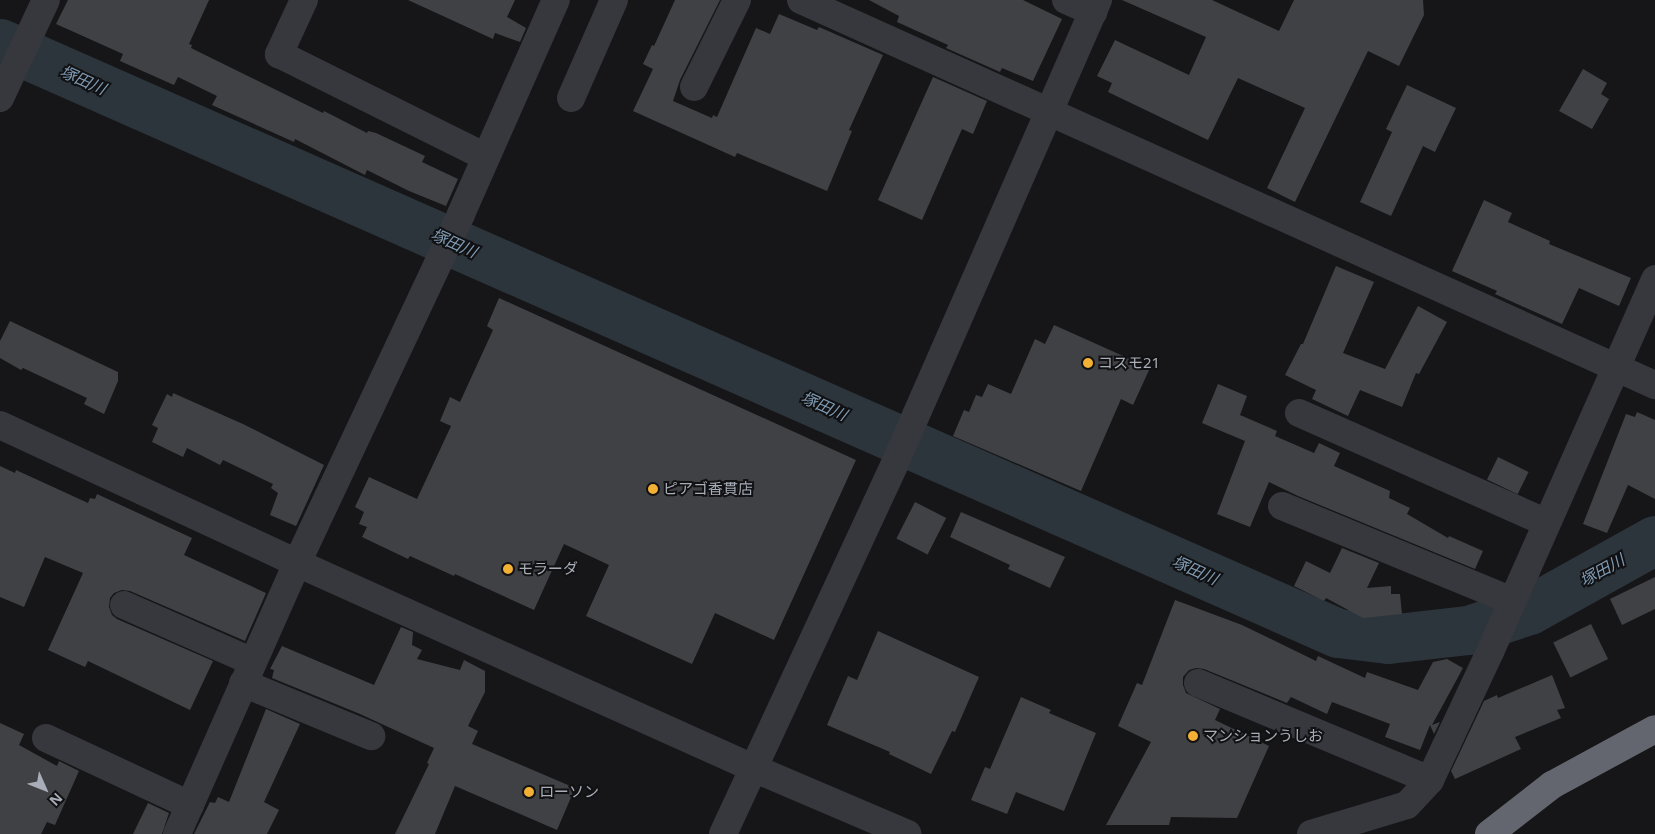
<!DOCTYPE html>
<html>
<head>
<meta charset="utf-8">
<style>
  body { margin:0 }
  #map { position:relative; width:1655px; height:834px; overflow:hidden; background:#161618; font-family:"Noto Sans","Noto Sans JP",sans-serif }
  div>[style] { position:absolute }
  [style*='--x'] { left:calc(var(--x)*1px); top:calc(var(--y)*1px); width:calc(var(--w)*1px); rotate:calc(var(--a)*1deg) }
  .river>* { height:49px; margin:-24.5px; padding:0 24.5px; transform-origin:24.5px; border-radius:24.5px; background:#2c353c }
  .building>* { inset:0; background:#404145; transform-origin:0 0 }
  .minor>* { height:28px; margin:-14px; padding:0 14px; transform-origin:14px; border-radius:14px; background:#37383d }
  .highway>* { height:28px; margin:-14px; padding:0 14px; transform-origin:14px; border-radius:14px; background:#63666e }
  .dots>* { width:14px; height:14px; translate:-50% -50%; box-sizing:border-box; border:2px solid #111113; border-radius:50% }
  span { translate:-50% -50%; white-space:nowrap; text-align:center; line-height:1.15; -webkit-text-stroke:4px #111113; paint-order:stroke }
  .poi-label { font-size:15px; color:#a8adb8 }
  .left { translate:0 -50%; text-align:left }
  .water-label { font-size:16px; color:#7f9bb3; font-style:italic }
  .north { position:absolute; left:20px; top:764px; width:50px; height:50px; -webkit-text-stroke:4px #111113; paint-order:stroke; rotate:134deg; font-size:14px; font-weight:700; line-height:20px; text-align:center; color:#a8adb8 }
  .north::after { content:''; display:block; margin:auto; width:18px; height:22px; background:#a8adb8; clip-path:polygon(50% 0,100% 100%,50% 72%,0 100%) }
</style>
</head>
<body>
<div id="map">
  <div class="river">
    <div style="--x:0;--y:43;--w:1462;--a:23.8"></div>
    <div style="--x:1338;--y:633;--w:50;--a:6.8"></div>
    <div style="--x:1388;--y:639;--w:81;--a:-6.4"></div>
    <div style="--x:1468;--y:630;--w:64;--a:-18.2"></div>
    <div style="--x:1529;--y:610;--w:144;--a:-29.1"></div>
  </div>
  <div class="building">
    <div style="clip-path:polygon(68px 0,209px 0,189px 44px,192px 45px,191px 48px,323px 113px,324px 111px,367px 133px,368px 131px,376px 133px,425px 156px,422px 162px,458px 179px,446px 206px,409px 191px,367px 170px,365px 175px,295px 139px,294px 142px,212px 105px,217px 96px,178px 77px,174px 85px,120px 61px,123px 54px,56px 24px)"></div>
    <div style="clip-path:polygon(408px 0,515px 0,507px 17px,526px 28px,520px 42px,495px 33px,493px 39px)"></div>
    <div style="clip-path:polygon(675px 0,720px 0,680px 80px,673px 101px,712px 118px,713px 115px,717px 117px,756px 28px,770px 34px,779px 14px,817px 30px,819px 27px,883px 55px,849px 130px,852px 131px,827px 191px,737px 153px,735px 157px,633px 111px,653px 69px,643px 64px,652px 45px,654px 46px)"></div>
    <div style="clip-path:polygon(869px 0,1023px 0,1062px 19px,1033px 81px,1002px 68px,1000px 72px,946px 48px,948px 45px,897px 22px,899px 16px)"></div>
    <div style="clip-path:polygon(1122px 0,1212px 0,1279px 31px,1294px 0,1423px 0,1424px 15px,1399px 66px,1368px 51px,1295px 202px,1267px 188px,1305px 108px,1238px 78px,1208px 140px,1108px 92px,1112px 83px,1097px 76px,1115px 40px,1189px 75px,1206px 37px)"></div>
    <div style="clip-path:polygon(1583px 69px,1607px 83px,1601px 94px,1609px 99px,1592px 129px,1559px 111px)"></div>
    <div style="clip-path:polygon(933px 77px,987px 101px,973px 134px,962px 129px,922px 220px,878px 200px)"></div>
    <div style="clip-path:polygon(1407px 85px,1456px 108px,1435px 152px,1423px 146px,1391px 216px,1360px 202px,1392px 132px,1386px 129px)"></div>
    <div style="clip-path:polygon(1484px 200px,1512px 213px,1508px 222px,1550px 241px,1549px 244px,1631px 278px,1619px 306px,1579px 288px,1562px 324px,1495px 294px,1497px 291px,1452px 271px)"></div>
    <div style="clip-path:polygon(1336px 266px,1374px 282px,1343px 353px,1385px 369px,1418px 306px,1447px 322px,1419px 374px,1416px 373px,1402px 407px,1360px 390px,1348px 416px,1312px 399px,1316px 390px,1285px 375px,1301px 344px,1303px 344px)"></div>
    <div style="clip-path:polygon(499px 298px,856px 460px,774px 640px,715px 613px,692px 664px,586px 616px,609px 565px,564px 544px,534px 610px,455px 574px,454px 576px,410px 556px,408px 559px,362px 537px,367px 527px,359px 524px,364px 512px,355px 507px,369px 477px,417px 499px,451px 426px,440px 421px,450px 397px,460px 402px,493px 330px,487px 326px)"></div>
    <div style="clip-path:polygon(10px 321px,118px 372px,118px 381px,104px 414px,84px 404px,87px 398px,23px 368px,21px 370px,0 358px,0 341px)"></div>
    <div style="clip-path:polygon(1054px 325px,1150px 368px,1133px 405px,1121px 399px,1081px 491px,953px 436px,964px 410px,969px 412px,976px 395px,982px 397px,988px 384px,1011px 394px,1035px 339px,1045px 344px)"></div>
    <div style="clip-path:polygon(1218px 384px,1247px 396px,1240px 415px,1277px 431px,1275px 436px,1314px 453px,1319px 443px,1340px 453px,1334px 466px,1390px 491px,1389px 498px,1410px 508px,1407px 514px,1448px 538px,1449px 536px,1483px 551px,1475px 569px,1298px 496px,1269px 482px,1250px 527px,1217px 514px,1245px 441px,1202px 423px)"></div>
    <div style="clip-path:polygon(173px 393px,243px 424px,324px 465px,296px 526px,270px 515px,278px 493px,271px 488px,273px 484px,223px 460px,220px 465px,187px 448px,183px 457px,152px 442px,158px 428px,152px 425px,167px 394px,172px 397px)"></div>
    <div style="clip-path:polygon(1637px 412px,1655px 420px,1655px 499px,1628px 485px,1607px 533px,1583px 524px,1626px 414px,1635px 417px)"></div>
    <div style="left:1498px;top:457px;width:34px;height:25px;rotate:26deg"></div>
    <div style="clip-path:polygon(0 466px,15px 473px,16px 470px,88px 503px,90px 498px,95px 499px,97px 494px,192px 538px,184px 555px,266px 593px,245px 641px,130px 591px,122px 590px,114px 593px,110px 598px,109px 607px,112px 615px,117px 619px,213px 661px,190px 710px,88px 661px,85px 667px,48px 650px,83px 573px,45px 557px,24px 607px,0 597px)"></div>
    <div style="left:915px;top:502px;width:35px;height:41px;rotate:27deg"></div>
    <div style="clip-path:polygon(961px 512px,1065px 557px,1050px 588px,1008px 569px,1010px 565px,950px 537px)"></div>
    <div style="clip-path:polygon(1342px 548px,1379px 563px,1367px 588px,1391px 586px,1391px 594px,1400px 594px,1402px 614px,1363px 618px,1326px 598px,1324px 601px,1294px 586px,1306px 561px,1330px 573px)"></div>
    <div style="clip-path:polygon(1655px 577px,1655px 609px,1622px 625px,1610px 599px)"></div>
    <div style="clip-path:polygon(1175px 600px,1242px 625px,1316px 661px,1318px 656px,1365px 678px,1367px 672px,1418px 690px,1433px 662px,1447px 659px,1463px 668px,1432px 725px,1440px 722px,1434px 734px,1430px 725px,1420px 750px,1385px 737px,1390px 724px,1332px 702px,1327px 714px,1291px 697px,1287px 703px,1204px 669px,1196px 668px,1189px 670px,1183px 677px,1183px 685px,1186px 693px,1220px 709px,1215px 720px,1269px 746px,1237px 818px,1171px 817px,1169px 825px,1106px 825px,1151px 742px,1118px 726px,1137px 683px,1142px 685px)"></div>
    <div style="left:1591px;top:624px;width:39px;height:42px;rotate:64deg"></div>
    <div style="clip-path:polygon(401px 627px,413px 632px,412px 645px,422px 650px,417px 659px,460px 670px,464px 660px,485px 671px,485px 692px,468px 726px,478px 731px,472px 744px,575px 788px,557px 830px,455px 786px,435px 834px,395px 834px,429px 764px,427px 763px,434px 748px,360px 714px,272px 678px,274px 670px,270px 669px,282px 646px,374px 685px)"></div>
    <div style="clip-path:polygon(878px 631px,979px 677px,955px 732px,952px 731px,931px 774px,889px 754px,890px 752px,827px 725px,848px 676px,857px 680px)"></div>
    <div style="clip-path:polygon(1552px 675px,1565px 708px,1557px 710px,1561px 718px,1515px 737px,1521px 749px,1455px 779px,1451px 771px,1484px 701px,1497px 695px,1498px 698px)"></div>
    <div style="clip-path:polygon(1021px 697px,1051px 710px,1049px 713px,1096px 733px,1064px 811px,1016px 792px,1007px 814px,971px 800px,985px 767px,990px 769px)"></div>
    <div style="clip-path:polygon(266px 709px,300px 724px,264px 802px,279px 810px,267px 834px,194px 834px,210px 802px,215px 803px,218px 797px,229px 802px)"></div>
    <div style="clip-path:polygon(0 723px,24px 734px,19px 745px,57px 766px,59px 761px,79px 771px,55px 825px,47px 822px,41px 834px,0 834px)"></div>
    <div style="clip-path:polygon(148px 803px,169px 813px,162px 834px,133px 834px)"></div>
  </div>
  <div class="minor">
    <div style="--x:304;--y:0;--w:60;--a:114.8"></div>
    <div style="--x:279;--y:54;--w:231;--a:26.5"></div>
    <div style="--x:801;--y:0;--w:937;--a:24.27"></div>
    <div style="--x:1066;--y:0;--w:30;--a:24"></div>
    <div style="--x:694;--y:87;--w:97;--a:-63.7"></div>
    <div style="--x:0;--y:98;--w:108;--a:-64.9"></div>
    <div style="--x:571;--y:98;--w:107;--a:-66.3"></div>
    <div style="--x:1299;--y:413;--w:271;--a:23.9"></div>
    <div style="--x:0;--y:425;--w:327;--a:24.9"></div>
    <div style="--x:297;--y:563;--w:500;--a:24.2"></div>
    <div style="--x:753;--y:768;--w:168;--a:23.1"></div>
    <div style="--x:1282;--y:506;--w:249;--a:22.4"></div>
    <div style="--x:124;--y:605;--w:141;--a:23.8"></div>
    <div style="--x:243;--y:683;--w:139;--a:22.5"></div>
    <div style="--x:1198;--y:683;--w:251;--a:22.7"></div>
    <div style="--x:46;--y:738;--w:159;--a:25"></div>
    <div style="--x:177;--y:834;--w:296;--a:-66.1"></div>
    <div style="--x:297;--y:563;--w:386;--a:-64.8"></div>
    <div style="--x:461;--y:214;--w:234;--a:-66.1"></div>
    <div style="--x:723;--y:834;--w:409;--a:-65.1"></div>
    <div style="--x:895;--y:463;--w:506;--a:-66.33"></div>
    <div style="--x:1311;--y:834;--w:100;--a:-16.8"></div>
    <div style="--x:1407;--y:805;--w:34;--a:-47"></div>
    <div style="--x:1430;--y:780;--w:141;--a:-64.9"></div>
    <div style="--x:1490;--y:652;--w:408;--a:-66.1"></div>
  </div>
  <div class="highway">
    <div style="--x:1489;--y:834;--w:80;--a:-37.9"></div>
    <div style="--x:1552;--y:785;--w:117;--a:-28.5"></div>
  </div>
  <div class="dots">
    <div style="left:1088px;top:363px;background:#f2b134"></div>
    <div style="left:653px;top:489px;background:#f2b134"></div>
    <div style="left:508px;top:569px;background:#f2b134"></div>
    <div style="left:1193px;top:736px;background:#f2b134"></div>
    <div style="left:529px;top:792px;background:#f2b134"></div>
  </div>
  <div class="poi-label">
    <span class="left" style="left:1098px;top:363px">コスモ21</span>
    <span class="left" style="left:663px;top:489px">ピアゴ香貫店</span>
    <span class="left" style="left:518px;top:569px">モラーダ</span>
    <span class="left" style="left:1203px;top:736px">マンションうしお</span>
    <span class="left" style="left:539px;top:792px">ローソン</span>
  </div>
  <div class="water-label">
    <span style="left:83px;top:80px;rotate:24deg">塚田川</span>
    <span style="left:454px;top:243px;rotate:24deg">塚田川</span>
    <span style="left:824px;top:406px;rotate:24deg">塚田川</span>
    <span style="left:1195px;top:570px;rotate:24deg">塚田川</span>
    <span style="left:1602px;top:570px;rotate:-29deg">塚田川</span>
  </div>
  <div class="north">N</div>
</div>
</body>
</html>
